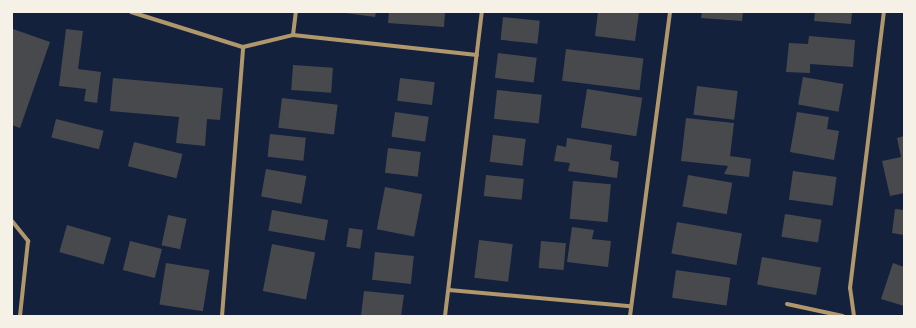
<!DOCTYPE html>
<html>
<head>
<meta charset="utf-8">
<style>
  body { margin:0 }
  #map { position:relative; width:916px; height:328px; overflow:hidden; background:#14213d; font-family:Commissioner,sans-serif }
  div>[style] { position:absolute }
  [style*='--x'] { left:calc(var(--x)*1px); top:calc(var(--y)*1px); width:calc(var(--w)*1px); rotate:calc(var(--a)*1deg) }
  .building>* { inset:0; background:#48494c; transform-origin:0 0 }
  .minor>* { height:4px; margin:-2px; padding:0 2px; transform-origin:2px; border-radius:2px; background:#b1986c }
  span { translate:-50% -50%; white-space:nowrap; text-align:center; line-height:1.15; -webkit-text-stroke:4px #f6f1e7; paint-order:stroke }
  .frame { position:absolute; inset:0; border:13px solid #f6f1e7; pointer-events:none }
</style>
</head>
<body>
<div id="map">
  <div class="building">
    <div style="clip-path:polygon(338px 12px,376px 12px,375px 17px)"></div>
    <div style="clip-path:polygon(389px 12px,445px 12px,444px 27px,388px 23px)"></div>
    <div style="clip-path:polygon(598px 12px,639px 12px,635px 41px,595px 36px)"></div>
    <div style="clip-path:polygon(702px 12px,743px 12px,742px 21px,701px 18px)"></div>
    <div style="clip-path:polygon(815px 12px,852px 12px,851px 24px,814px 21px)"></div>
    <div style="left:503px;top:17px;width:37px;height:23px;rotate:6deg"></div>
    <div style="clip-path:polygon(13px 29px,50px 42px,20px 128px,12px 125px)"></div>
    <div style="clip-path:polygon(66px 29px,83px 31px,78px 69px,101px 72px,97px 103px,84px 101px,86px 89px,59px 86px)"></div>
    <div style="clip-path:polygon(809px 36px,855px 40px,853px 67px,810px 64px,810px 73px,786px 72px,789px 43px,808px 44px)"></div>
    <div style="left:566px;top:49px;width:78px;height:32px;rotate:7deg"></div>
    <div style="left:498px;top:53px;width:39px;height:25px;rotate:7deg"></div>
    <div style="left:293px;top:65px;width:40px;height:25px;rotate:4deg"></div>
    <div style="left:803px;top:77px;width:41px;height:28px;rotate:10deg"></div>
    <div style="clip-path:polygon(113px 78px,223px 88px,220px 120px,207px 119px,205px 146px,176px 143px,179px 117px,110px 111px)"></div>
    <div style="left:400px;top:78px;width:35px;height:23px;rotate:7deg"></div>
    <div style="left:697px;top:86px;width:41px;height:29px;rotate:7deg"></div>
    <div style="left:587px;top:89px;width:56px;height:39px;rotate:9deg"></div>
    <div style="left:497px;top:90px;width:45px;height:29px;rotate:6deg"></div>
    <div style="left:282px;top:98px;width:56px;height:30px;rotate:7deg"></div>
    <div style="left:395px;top:112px;width:34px;height:25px;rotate:8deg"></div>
    <div style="clip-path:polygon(797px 112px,829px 117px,827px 129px,839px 131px,834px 160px,790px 152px)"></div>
    <div style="clip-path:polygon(686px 118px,734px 123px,730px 156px,751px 159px,749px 177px,724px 174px,728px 166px,681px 161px)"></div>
    <div style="left:56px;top:119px;width:49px;height:19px;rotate:14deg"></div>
    <div style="left:270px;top:134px;width:36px;height:23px;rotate:6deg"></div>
    <div style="left:493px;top:135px;width:33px;height:27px;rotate:7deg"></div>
    <div style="clip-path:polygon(904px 136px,904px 193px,890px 196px,882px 161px,901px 157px,897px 138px)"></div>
    <div style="clip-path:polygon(567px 138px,612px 145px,610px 160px,619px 162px,617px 178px,568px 171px,570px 163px,554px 161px,557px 145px,566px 147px)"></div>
    <div style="left:134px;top:142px;width:50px;height:25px;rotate:14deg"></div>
    <div style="left:388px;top:148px;width:33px;height:25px;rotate:7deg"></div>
    <div style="left:266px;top:169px;width:41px;height:28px;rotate:10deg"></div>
    <div style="left:793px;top:171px;width:44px;height:29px;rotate:8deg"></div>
    <div style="left:486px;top:175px;width:38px;height:21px;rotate:6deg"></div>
    <div style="left:688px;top:175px;width:45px;height:32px;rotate:10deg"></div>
    <div style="left:573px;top:181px;width:38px;height:38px;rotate:5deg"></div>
    <div style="left:385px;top:187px;width:38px;height:43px;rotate:11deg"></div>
    <div style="clip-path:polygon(895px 209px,904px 210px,904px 235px,892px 233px)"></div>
    <div style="left:272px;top:210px;width:57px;height:21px;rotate:10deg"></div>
    <div style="left:785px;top:214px;width:37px;height:23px;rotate:9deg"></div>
    <div style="left:168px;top:215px;width:19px;height:31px;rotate:12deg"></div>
    <div style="left:677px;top:222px;width:66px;height:32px;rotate:10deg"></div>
    <div style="left:67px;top:225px;width:46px;height:28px;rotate:16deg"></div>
    <div style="clip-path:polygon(572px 227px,594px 230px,592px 239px,611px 241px,608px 267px,567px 262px)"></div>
    <div style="left:349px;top:228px;width:14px;height:19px;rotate:8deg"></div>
    <div style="left:479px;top:240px;width:34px;height:38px;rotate:7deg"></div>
    <div style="left:130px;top:241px;width:33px;height:30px;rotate:14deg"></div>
    <div style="left:541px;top:241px;width:25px;height:27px;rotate:5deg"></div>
    <div style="left:272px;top:244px;width:44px;height:48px;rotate:11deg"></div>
    <div style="left:375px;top:252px;width:39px;height:28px;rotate:6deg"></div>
    <div style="left:762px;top:257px;width:60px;height:28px;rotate:10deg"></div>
    <div style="left:166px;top:263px;width:44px;height:42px;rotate:9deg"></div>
    <div style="clip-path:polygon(893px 263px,904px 267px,904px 306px,881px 299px)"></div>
    <div style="left:676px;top:270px;width:55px;height:28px;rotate:8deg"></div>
    <div style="clip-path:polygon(364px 291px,404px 295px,401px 316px,361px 315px)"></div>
  </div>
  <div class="minor">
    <div style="--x:131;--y:12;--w:117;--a:17.4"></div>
    <div style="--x:243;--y:47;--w:51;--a:-13.5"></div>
    <div style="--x:293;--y:35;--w:185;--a:6.2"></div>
    <div style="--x:293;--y:35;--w:23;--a:-83"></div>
    <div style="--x:12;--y:221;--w:26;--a:51"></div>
    <div style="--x:28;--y:241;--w:75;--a:96.1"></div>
    <div style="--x:449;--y:290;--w:182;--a:5.1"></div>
    <div style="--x:787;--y:304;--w:57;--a:12.1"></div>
    <div style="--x:222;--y:316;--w:270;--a:-85.5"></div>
    <div style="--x:445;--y:316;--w:306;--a:-83.1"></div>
    <div style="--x:630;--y:316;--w:307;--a:-82.5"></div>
    <div style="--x:854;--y:316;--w:28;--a:-98"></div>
    <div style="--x:850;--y:288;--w:277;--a:-83"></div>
  </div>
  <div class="frame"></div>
</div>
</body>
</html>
